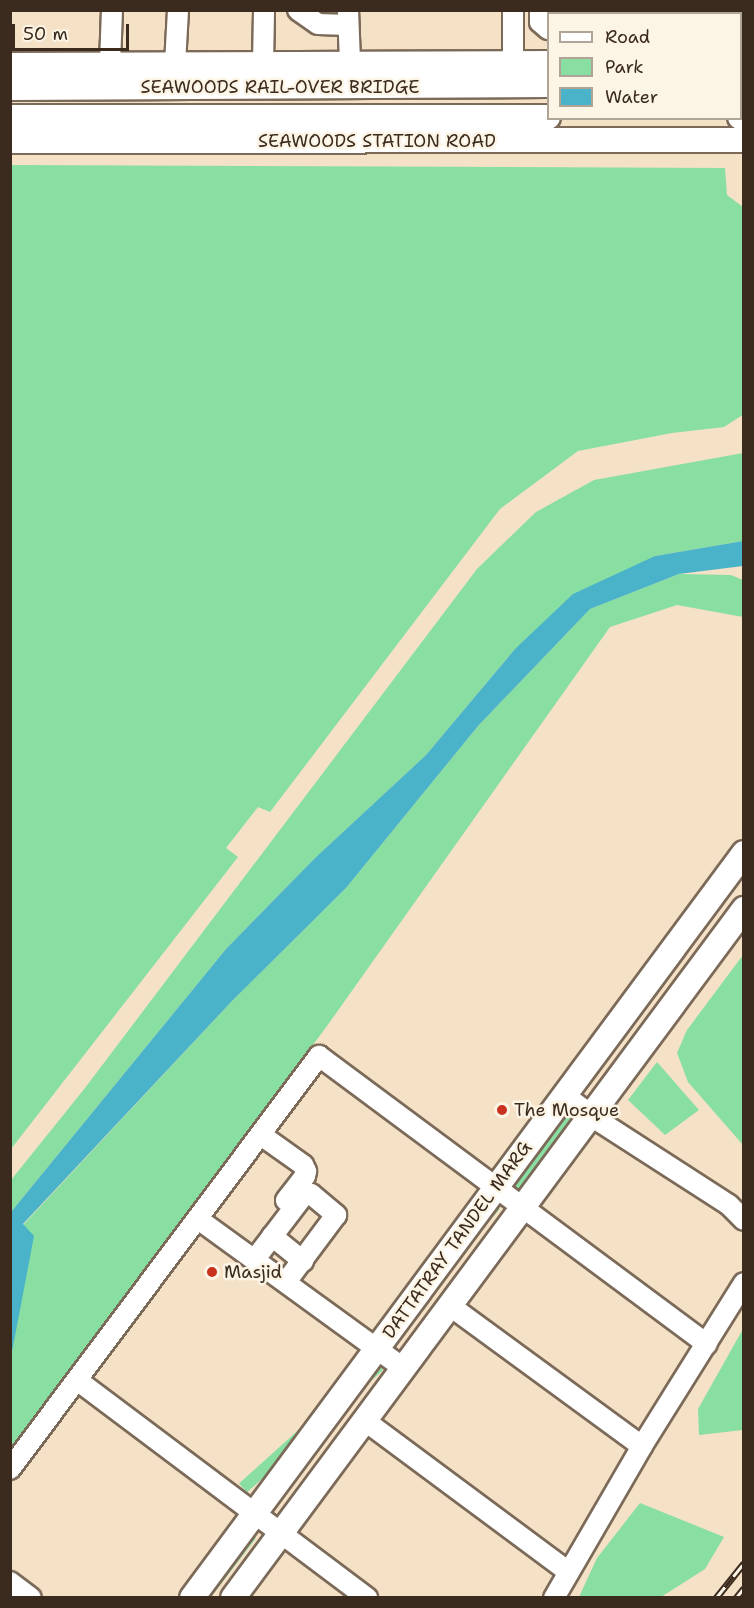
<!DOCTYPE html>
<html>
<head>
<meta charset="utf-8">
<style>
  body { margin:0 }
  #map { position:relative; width:754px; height:1608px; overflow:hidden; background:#f4e1c6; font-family:"Shantell Sans",sans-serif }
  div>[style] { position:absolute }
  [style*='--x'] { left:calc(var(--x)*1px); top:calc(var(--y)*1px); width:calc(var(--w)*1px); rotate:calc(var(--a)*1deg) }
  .green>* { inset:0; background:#89dfa2; transform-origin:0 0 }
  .water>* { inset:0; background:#4ab3c9 }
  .roads { filter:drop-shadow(2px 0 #7c6a59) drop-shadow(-2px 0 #7c6a59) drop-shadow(0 2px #7c6a59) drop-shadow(0 -2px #7c6a59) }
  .minor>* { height:20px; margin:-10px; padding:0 10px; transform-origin:10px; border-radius:10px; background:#fff }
  .major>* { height:24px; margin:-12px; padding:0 12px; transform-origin:12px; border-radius:12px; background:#fff }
  .rail>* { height:7px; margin-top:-3.5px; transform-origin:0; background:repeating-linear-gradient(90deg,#fcf5e5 0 14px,#3b2a1e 0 28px); box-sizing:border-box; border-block:2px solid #3b2a1e }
  .dots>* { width:16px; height:16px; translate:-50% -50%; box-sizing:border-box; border:3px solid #fcf5e5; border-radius:50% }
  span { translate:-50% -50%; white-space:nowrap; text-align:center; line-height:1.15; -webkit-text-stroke:5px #fcf5e5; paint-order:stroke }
  .street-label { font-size:18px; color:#3b2a1e }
  .poi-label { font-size:18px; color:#3b2a1e }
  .left { translate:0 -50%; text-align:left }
  .frame { position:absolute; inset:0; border:12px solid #3b2a1e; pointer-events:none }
  .legend { position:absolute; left:547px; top:12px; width:195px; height:108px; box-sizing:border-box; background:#fcf5e5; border:2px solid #afa495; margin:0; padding:8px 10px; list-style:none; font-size:18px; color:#3b2a1e }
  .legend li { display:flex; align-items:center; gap:12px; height:30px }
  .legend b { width:30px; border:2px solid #afa495 }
  .scale { position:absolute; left:12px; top:24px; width:117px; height:27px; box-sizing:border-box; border:3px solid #3b2a1e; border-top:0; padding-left:8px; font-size:18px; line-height:21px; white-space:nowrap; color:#3b2a1e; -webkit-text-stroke:4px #fcf5e5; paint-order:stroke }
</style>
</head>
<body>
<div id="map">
  <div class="green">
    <div style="clip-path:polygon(618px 11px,743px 11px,743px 41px,741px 41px,740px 14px,618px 14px)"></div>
    <div style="clip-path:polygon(11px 165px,725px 168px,727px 195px,743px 207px,744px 414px,724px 427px,672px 433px,578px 451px,500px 509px,270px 812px,258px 807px,226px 848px,238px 857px,11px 1149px)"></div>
    <div style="clip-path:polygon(743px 453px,743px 541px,655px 556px,515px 649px,426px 755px,315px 858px,226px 949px,11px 1212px,11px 1180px,85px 1088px,477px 569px,536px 512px,594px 480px)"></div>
    <div style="clip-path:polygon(679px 574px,731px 575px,743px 580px,743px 617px,677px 605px,610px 627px,327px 1026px,11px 1450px,11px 1357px,17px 1319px,23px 1225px,232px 1001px,346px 888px,478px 726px,590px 609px)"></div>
    <div style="clip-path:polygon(743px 955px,743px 1145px,688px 1082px,677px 1053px,687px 1030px)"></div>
    <div style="clip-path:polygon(657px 1062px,699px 1110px,665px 1135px,628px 1100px)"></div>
    <div style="left:563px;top:1106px;width:13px;height:97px;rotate:32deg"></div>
    <div style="left:493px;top:1203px;width:9px;height:175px;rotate:41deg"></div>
    <div style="clip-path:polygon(743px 1329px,743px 1430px,699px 1435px,698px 1409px)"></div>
    <div style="left:375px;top:1361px;width:12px;height:183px;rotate:48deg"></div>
    <div style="clip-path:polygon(640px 1503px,724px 1537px,705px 1569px,661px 1597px,579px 1597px,597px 1558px)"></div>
    <div style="clip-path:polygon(247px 1531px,256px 1538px,211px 1597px,198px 1598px)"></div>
  </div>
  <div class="water">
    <div style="clip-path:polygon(743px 541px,743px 566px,679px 574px,590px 609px,478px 726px,346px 888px,232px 1001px,23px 1224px,34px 1236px,11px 1357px,11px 1212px,226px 949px,315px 858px,426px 755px,515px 649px,573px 594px,655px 556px)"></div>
  </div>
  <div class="roads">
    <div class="minor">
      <div style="--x:298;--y:10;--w:24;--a:35"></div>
      <div style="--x:318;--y:24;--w:30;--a:2"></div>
      <div style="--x:348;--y:10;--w:53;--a:87.8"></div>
      <div style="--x:513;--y:10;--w:53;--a:90"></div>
      <div style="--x:540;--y:10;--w:12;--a:90"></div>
      <div style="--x:540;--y:22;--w:11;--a:41"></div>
      <div style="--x:608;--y:14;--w:4;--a:-90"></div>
      <div style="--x:110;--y:64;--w:54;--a:-87.9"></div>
      <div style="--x:175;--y:64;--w:54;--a:-86.8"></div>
      <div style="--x:263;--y:64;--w:54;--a:-88.9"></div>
      <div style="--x:564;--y:1095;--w:47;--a:36.4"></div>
      <div style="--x:602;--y:1123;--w:151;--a:32.8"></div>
      <div style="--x:729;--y:1205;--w:21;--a:45"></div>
      <div style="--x:261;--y:1135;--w:52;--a:35.5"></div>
      <div style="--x:303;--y:1165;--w:7;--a:63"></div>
      <div style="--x:306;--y:1171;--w:5;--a:101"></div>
      <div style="--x:305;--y:1176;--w:31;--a:128"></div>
      <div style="--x:198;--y:1219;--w:253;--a:36"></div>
      <div style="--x:272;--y:1236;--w:40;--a:39"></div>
      <div style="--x:255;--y:1259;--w:79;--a:-52.7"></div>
      <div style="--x:303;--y:1196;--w:4;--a:-45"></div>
      <div style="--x:306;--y:1193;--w:5;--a:11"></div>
      <div style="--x:311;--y:1194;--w:33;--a:40"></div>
      <div style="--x:336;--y:1215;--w:84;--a:126.7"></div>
      <div style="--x:449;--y:1305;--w:239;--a:36.2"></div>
      <div style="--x:77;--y:1380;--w:363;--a:36.9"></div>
      <div style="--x:364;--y:1420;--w:255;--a:36.6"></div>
      <div style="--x:10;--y:1469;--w:516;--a:-53.2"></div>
      <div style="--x:319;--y:1056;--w:483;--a:36.6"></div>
      <div style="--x:10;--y:1582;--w:26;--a:37"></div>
      <div style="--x:554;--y:1598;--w:176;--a:-59.9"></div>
      <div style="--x:642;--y:1446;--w:192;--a:-58"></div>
    </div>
    <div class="major">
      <div style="--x:740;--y:62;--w:4;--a:0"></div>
      <div style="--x:10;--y:65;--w:538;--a:-0.21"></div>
      <div style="--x:740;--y:84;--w:4;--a:0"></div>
      <div style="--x:10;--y:88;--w:538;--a:-0.32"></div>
      <div style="--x:10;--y:117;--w:538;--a:0"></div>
      <div style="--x:740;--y:117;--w:4;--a:0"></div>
      <div style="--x:10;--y:141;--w:734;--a:-0.08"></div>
      <div style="--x:192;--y:1598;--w:927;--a:-53.46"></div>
      <div style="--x:233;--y:1598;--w:858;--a:-53.44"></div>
    </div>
  </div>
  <div class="rail">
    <div style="--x:716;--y:1598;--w:45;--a:-51.3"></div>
    <div style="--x:736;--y:1598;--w:13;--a:-51"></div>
  </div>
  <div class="dots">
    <div style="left:502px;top:1110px;background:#c8321e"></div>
    <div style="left:212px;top:1272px;background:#c8321e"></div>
  </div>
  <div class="street-label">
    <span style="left:280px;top:87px">SEAWOODS RAIL-OVER BRIDGE</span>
    <span style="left:377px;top:141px">SEAWOODS STATION ROAD</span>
    <span style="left:457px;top:1240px;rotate:-54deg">DATTATRAY TANDEL MARG</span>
  </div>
  <div class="poi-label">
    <span class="left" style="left:514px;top:1110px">The Mosque</span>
    <span class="left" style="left:224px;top:1272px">Masjid</span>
  </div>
  <div class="frame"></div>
  <ul class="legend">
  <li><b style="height:8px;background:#fff"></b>Road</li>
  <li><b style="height:16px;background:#89dfa2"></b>Park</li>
  <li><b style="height:16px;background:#4ab3c9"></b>Water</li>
  </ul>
  <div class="scale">50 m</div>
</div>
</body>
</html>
